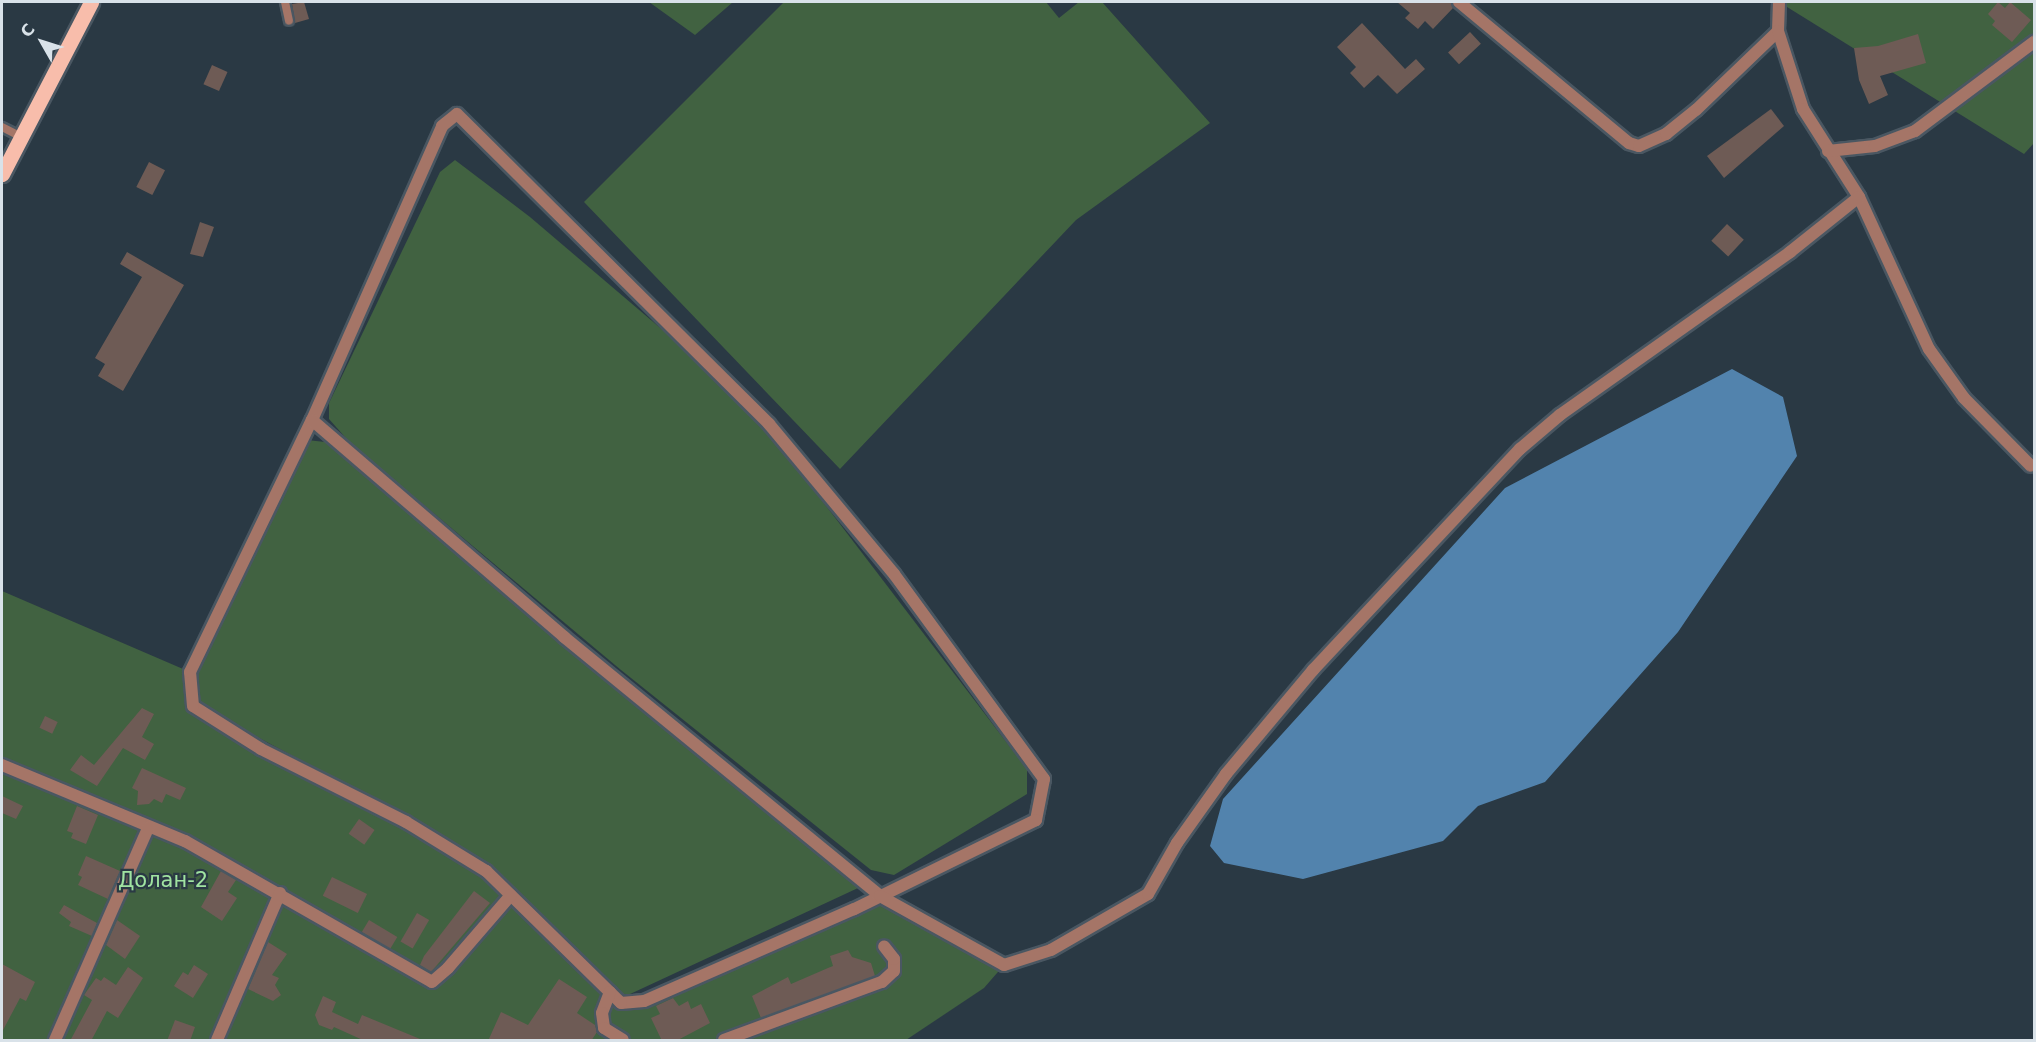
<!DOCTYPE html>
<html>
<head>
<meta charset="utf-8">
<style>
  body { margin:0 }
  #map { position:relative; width:2036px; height:1042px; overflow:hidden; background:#2a3944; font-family:"DejaVu Sans",sans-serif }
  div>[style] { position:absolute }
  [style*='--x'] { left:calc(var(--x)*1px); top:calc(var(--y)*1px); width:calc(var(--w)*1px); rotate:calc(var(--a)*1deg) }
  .green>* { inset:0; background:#416241 }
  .water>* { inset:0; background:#5283ad }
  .building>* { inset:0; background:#6e5b55; transform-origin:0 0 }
  .roads { filter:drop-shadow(2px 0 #4a5762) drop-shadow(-2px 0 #4a5762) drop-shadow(0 2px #4a5762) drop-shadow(0 -2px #4a5762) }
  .lane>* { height:8px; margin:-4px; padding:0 4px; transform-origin:4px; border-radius:4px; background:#a57567 }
  .street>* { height:12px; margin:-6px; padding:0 6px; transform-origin:6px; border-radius:6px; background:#a57567 }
  .primary>* { height:15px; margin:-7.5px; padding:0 7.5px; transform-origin:7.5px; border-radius:7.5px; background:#f8bdab }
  span { translate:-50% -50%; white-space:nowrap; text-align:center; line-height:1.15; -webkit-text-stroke:4.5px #2a3944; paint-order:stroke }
  .park-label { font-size:21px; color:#a0e3a1 }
  .frame { position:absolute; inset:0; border:3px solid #d9e2e9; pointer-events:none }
  .north { position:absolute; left:12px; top:12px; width:60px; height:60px; -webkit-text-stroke:4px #2a3944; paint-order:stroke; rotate:309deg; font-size:16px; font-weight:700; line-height:24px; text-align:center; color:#d9e2e9 }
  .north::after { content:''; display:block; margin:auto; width:21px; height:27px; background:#d9e2e9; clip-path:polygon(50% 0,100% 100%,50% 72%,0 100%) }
</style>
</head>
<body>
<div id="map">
  <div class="green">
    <div style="clip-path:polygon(649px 2px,733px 2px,695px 35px)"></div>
    <div style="clip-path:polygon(784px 2px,1046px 2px,1059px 18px,1079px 2px,1102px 2px,1210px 123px,1076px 220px,840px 469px,584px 202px)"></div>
    <div style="clip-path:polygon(1779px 2px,2034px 2px,2034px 143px,2024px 154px)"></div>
    <div style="clip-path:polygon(455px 160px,530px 217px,685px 349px,785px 452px,1027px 769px,1027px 794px,894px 875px,871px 870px,621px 670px,352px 445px,329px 419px,329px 403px,440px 172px)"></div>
    <div style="clip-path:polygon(307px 440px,325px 442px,573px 654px,853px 878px,858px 888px,628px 995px,615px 992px,487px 868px,426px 827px,199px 706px,196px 674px)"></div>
    <div style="clip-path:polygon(2px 591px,190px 672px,193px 706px,486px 871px,621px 1003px,644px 1001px,880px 896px,1004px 965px,984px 988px,906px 1040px,2px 1040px)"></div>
  </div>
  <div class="water">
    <div style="clip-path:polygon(1732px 369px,1783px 397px,1797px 456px,1678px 632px,1545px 782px,1478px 806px,1443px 841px,1303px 879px,1224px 863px,1210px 846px,1223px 799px,1505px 488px)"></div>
  </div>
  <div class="building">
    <div style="clip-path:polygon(304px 2px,309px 19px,295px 23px,292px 4px)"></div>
    <div style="clip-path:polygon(1397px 2px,1451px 2px,1453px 8px,1433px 29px,1425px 21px,1418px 29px,1405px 18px,1410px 13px)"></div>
    <div style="clip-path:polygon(1998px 2px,2005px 8px,2010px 2px,2031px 20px,2012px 42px,1992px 25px,1995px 21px,1988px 14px)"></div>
    <div style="clip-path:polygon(1362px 23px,1405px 69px,1416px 59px,1425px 69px,1397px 94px,1378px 75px,1364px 88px,1350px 73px,1356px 67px,1337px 47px)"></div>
    <div style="left:1470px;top:32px;width:16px;height:30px;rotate:47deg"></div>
    <div style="clip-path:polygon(1918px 34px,1926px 63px,1880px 76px,1888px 95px,1869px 104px,1859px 80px,1854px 48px,1878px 46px)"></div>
    <div style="left:212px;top:65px;width:17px;height:21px;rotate:24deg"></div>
    <div style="clip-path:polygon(1771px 109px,1784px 126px,1724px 178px,1707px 156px)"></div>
    <div style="left:149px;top:162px;width:18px;height:28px;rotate:27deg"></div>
    <div style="clip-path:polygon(200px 222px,214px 227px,203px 257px,190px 254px)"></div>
    <div style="left:1727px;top:224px;width:23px;height:23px;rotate:43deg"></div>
    <div style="clip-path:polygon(127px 252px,184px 285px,123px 391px,98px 376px,105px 364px,95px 358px,142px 277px,120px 264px)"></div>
    <div style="clip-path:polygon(142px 708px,154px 714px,142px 737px,154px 744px,145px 760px,123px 748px,97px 786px,70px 770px,81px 755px,94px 765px)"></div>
    <div style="left:45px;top:716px;width:14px;height:13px;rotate:25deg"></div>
    <div style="clip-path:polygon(142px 768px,186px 788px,180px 800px,166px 794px,162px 803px,154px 799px,149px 804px,137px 805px,138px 791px,132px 788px)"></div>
    <div style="clip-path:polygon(2px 796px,23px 806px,16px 819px,2px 813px)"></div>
    <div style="clip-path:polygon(77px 806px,98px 815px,86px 844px,71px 838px,73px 833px,67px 831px)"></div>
    <div style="left:359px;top:819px;width:19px;height:18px;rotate:35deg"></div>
    <div style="clip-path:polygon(86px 856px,120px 871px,108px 899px,78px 885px,82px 877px,78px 875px)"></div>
    <div style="clip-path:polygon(221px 871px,236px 880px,228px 892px,237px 898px,222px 921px,201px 907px)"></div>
    <div style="left:332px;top:877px;width:39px;height:21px;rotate:26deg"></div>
    <div style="clip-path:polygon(474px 891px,490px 903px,431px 972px,420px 965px,424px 956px)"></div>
    <div style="clip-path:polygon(64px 905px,97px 923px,92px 936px,69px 926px,71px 922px,59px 913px)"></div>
    <div style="left:417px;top:913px;width:14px;height:33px;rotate:30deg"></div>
    <div style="clip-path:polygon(117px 920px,140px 936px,125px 959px,106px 945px)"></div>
    <div style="left:369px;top:920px;width:33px;height:14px;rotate:31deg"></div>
    <div style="clip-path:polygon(268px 942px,287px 954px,272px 975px,279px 978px,275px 985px,281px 995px,273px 1001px,248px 989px)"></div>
    <div style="clip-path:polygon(848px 950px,852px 957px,871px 963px,875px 976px,761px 1018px,752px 996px,788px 977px,791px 984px,828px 968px,833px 966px,830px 956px)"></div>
    <div style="clip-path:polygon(2px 964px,35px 982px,26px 1001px,20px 998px,2px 1032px)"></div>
    <div style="clip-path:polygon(194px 965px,208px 974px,193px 998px,174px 986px,183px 972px,188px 975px)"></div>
    <div style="clip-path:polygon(128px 967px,143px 978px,118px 1018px,107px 1011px,91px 1041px,70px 1041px,92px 1000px,84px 995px,96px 978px,101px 981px,104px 977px,116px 985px)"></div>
    <div style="clip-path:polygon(559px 979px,587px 997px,577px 1013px,595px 1025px,597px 1032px,591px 1041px,488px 1041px,501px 1012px,528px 1025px)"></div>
    <div style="clip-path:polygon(323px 996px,336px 1002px,332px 1012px,358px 1024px,362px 1015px,425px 1041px,365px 1041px,334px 1027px,332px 1030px,319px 1025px,315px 1015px)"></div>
    <div style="clip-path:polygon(673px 998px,679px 1006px,688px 1001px,691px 1009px,701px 1004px,710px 1023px,676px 1041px,662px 1041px,651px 1018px,660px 1014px,656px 1006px)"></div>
    <div style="clip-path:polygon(175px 1020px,195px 1027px,190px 1041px,167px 1041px)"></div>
  </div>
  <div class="roads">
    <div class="lane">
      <div style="--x:285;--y:2;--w:19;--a:78"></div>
      <div style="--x:2;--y:127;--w:20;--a:27"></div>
    </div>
    <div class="street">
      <div style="--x:1459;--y:2;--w:221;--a:39.7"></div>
      <div style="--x:1629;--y:143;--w:10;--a:17"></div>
      <div style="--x:1639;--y:146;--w:30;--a:-24"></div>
      <div style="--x:1666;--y:134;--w:38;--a:-39"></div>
      <div style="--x:1696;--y:110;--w:114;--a:-43.9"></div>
      <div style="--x:1779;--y:2;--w:29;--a:92"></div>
      <div style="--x:1778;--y:31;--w:82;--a:72.2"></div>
      <div style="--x:1803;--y:109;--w:104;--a:57.5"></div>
      <div style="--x:1859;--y:197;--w:167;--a:65.3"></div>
      <div style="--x:1929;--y:349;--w:60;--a:54.5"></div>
      <div style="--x:1964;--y:398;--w:95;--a:45.4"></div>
      <div style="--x:457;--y:114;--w:440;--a:44.8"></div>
      <div style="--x:769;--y:424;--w:195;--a:50.2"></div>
      <div style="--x:894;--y:574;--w:254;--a:53.8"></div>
      <div style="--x:1044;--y:779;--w:42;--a:101"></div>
      <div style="--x:1036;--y:820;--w:203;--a:153.9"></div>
      <div style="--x:854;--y:909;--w:229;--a:156.3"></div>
      <div style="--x:644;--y:1001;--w:23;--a:175"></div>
      <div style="--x:621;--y:1003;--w:189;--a:-135.6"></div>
      <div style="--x:486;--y:871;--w:94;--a:-148.5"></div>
      <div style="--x:406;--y:822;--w:162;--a:-153.3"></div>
      <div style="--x:261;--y:749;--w:80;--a:-147.7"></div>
      <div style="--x:193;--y:706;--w:34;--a:-95"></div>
      <div style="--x:190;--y:672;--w:280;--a:-64.2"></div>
      <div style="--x:312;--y:420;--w:321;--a:-66.1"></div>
      <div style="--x:442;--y:126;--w:19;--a:-39"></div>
      <div style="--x:1828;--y:151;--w:47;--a:-6.1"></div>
      <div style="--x:1875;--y:146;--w:43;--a:-20.6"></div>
      <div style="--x:1915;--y:131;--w:149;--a:-36.8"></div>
      <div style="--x:312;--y:420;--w:333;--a:40.7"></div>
      <div style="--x:564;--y:637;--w:409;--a:39.3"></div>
      <div style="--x:880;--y:896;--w:142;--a:29.1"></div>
      <div style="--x:1004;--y:965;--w:49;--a:-17.7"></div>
      <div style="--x:1051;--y:950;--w:112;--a:-30"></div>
      <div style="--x:1148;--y:894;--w:59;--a:-60.4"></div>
      <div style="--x:1177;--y:843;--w:85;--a:-54.6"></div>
      <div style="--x:1226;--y:774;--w:136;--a:-50.1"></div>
      <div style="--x:1313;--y:670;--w:303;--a:-46.9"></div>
      <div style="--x:1520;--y:449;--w:52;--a:-40.4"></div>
      <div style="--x:1560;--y:415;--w:282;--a:-35.3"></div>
      <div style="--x:1790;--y:252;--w:88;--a:-38.6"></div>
      <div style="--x:2;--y:765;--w:198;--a:22.6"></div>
      <div style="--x:185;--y:841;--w:284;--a:29.7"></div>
      <div style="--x:432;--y:982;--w:21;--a:-41"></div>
      <div style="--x:448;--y:968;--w:96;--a:-49.2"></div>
      <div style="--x:610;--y:992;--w:22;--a:111"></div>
      <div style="--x:602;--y:1013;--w:15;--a:82"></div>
      <div style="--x:604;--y:1028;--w:22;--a:32"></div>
      <div style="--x:55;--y:1040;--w:232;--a:-66.3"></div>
      <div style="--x:217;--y:1040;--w:160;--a:-66.8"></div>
      <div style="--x:724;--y:1040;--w:168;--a:-20.2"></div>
      <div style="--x:882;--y:982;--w:16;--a:-43"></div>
      <div style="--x:894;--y:971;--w:12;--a:-90"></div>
      <div style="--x:894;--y:959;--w:16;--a:-128"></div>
    </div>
    <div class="primary">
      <div style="--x:2;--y:174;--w:194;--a:-62.6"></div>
    </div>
  </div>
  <div class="park-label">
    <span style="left:163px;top:880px">Долан-2</span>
  </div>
  <div class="frame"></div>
  <div class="north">С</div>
</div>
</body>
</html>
